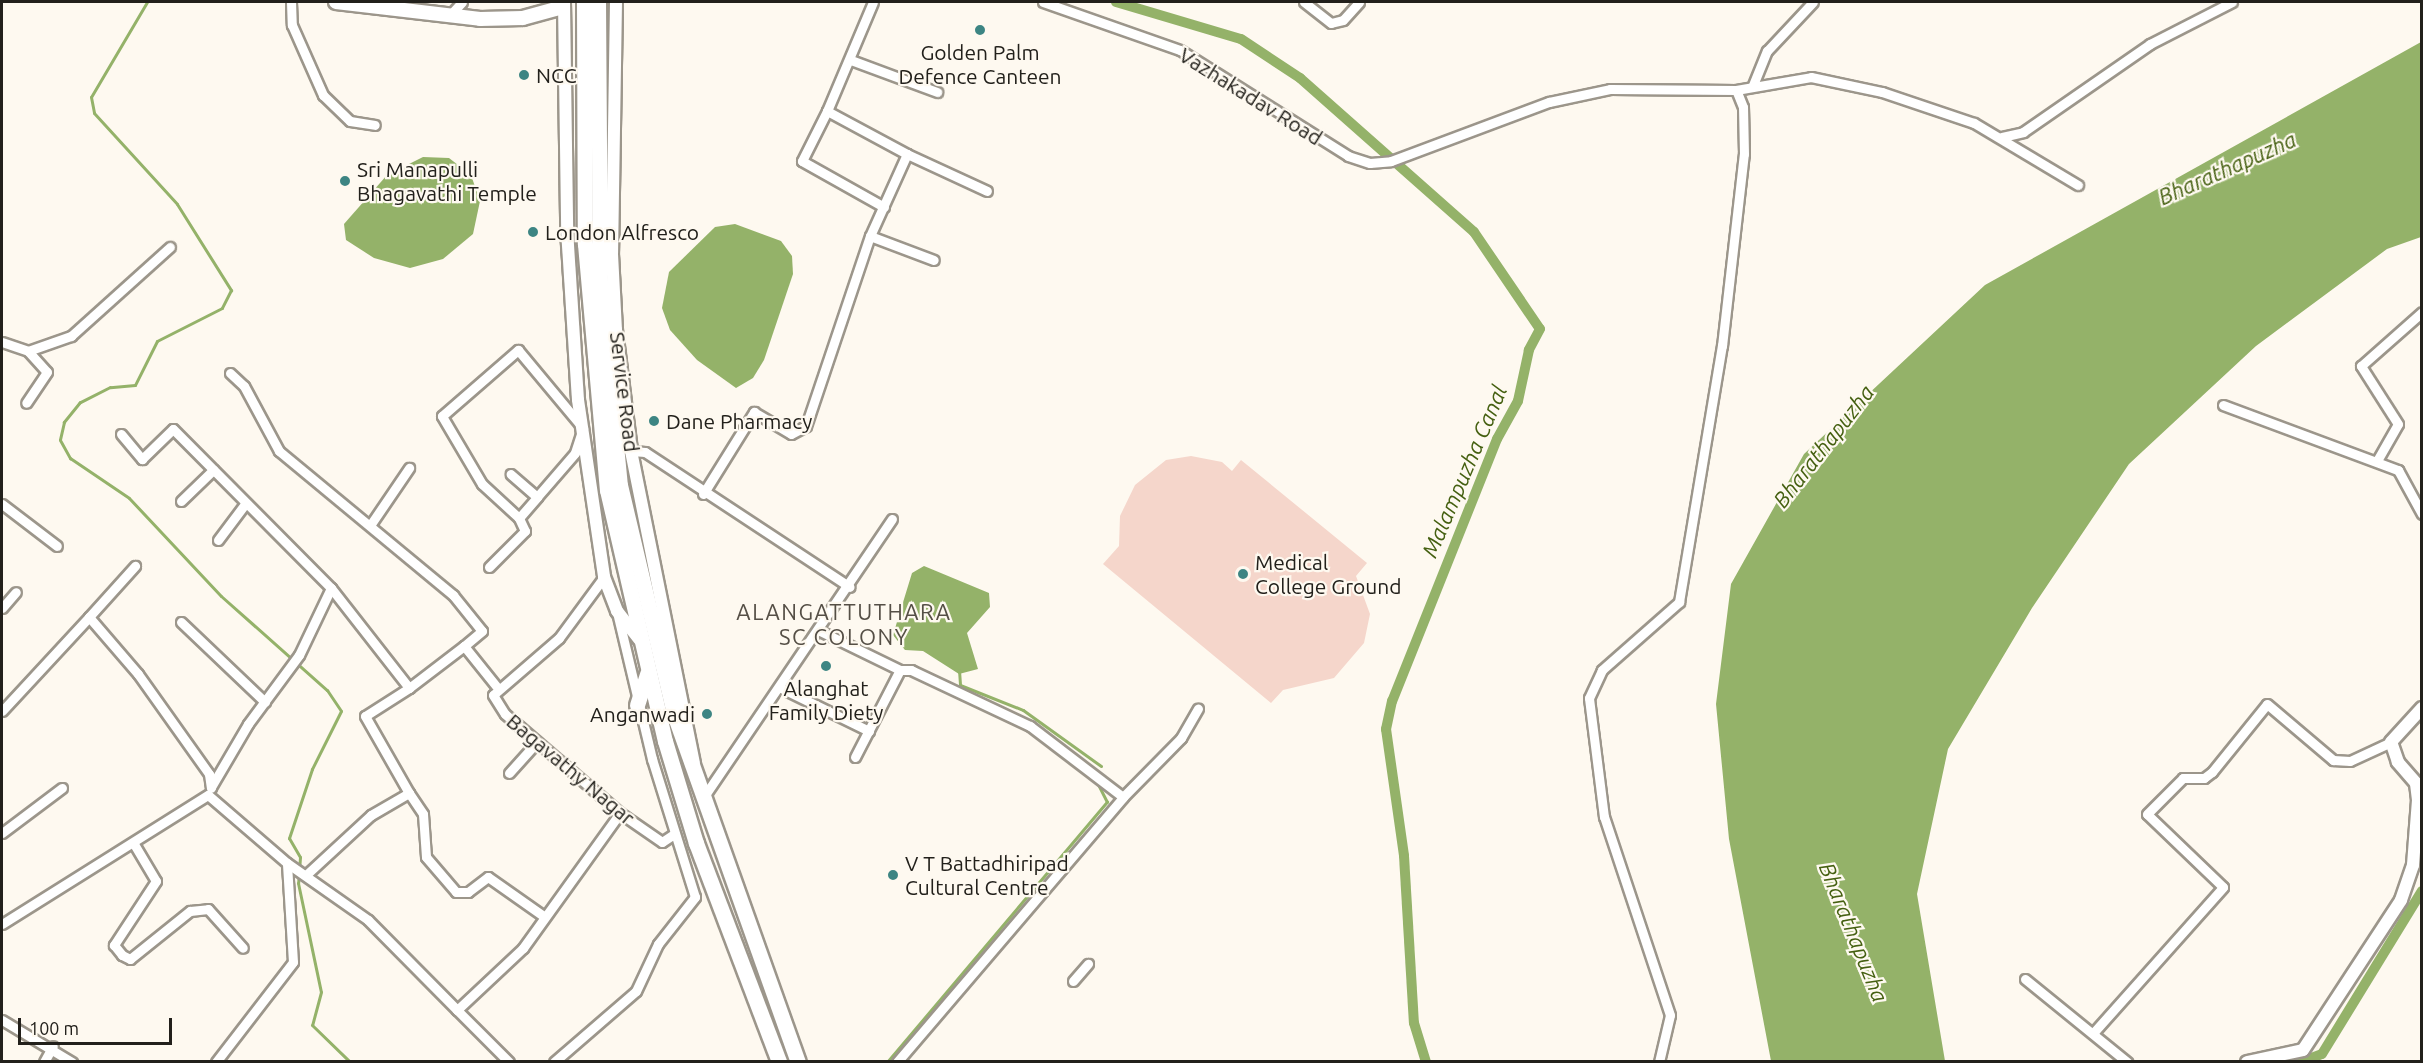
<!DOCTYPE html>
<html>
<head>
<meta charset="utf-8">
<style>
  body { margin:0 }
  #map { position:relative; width:2423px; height:1063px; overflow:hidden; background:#fef9f0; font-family:Ubuntu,sans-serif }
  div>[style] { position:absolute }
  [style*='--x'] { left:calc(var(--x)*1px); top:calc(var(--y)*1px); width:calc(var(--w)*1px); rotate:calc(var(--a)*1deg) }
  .green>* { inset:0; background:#f5d6cb }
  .water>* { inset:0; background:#94b269 }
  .stream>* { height:3px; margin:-1.5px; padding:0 1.5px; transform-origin:1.5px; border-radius:1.5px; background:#94b269 }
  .canal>* { height:10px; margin:-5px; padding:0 5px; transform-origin:5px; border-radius:5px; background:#94b269 }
  .roads { filter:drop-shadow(2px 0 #9c968b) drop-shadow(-2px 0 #9c968b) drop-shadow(0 2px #9c968b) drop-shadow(0 -2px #9c968b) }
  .minor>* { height:9px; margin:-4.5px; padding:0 4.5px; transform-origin:4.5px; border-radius:4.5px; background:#fff }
  .tertiary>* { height:12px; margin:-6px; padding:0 6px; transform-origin:6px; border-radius:6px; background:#fff }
  .secondary>* { height:14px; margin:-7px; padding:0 7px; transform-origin:7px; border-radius:7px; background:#fff }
  .trunk>* { height:15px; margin:-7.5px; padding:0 7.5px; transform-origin:7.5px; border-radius:7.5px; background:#fff }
  .dots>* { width:16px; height:16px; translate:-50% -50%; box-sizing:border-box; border:3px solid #fef9f0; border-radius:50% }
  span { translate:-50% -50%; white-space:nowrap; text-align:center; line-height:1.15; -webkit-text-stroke:4.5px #fef9f0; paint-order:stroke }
  .poi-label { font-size:21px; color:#22201b }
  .left { translate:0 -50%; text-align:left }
  .right { translate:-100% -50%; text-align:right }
  .street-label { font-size:21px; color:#22201b }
  .water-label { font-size:22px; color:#456011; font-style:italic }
  .neighbourhood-label { font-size:22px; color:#554f46; letter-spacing:1.5px }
  .frame { position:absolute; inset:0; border:3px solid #22201b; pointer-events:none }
  .scale { position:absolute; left:18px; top:1018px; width:154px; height:27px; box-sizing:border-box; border:3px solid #22201b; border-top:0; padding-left:8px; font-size:18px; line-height:21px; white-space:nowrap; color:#22201b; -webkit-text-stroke:4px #fef9f0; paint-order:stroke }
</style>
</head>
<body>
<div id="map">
  <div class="green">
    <div style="clip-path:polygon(1191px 456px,1222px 462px,1232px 471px,1241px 460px,1367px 563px,1356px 576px,1370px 614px,1364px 643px,1334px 678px,1283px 690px,1271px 703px,1103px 564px,1119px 546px,1120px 516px,1135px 485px,1166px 460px)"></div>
  </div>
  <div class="water">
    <div style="clip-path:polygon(2421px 42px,2421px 237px,2387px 249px,2256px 346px,2129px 464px,2032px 608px,1948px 749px,1917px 894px,1945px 1061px,1771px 1061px,1729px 839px,1716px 704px,1731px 584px,1804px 454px,1985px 285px)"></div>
    <div style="clip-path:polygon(423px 157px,449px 158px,471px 175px,480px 201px,473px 234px,443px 259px,410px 268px,374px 258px,346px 240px,344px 224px,387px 175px)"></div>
    <div style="clip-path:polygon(735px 224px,781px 241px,792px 256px,793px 274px,764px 360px,753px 378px,736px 388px,697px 360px,670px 330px,662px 308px,669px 272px,715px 227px)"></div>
    <div style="clip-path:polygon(924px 566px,989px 593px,990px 607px,967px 633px,978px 669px,959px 674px,923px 651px,905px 650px,893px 635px,912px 573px)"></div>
  </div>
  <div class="stream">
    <div style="--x:147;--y:2;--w:110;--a:120.5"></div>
    <div style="--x:91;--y:97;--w:16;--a:79"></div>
    <div style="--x:94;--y:113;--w:123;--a:47.6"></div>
    <div style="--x:177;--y:204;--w:102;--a:57.9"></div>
    <div style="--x:231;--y:290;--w:20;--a:117"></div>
    <div style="--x:222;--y:308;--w:73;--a:153.1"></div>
    <div style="--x:157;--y:341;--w:49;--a:116.6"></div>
    <div style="--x:135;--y:385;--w:25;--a:175"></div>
    <div style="--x:110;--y:387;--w:34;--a:153"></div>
    <div style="--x:80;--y:402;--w:26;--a:129"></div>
    <div style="--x:64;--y:422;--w:18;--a:103"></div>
    <div style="--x:60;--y:440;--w:21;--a:61"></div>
    <div style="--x:70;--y:458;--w:71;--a:34.1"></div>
    <div style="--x:129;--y:498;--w:134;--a:46.8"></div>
    <div style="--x:221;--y:596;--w:142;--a:41.6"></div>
    <div style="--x:327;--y:690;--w:25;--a:56"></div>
    <div style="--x:341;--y:711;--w:65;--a:116.6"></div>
    <div style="--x:312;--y:769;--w:73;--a:108.4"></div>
    <div style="--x:289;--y:838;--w:22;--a:60"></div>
    <div style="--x:300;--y:857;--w:26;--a:94"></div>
    <div style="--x:298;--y:883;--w:111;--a:78.1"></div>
    <div style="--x:321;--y:992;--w:34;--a:105"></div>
    <div style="--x:312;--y:1025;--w:53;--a:44.2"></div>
    <div style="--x:959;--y:670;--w:15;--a:86"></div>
    <div style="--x:960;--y:685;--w:68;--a:21.6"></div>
    <div style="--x:1023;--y:710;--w:96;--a:35.7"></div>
    <div style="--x:887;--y:1062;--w:341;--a:-49.8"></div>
    <div style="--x:1107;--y:802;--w:22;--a:-117"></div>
  </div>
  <div class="canal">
    <div style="--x:1116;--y:2;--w:130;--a:16.5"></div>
    <div style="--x:1241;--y:39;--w:71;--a:33.5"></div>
    <div style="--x:1300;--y:78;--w:232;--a:41.5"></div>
    <div style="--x:1474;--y:232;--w:117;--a:55.8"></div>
    <div style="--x:1540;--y:329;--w:24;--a:118"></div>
    <div style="--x:1529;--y:350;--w:52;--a:102.2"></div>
    <div style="--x:1518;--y:401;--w:43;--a:118.9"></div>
    <div style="--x:1497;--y:439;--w:282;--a:111.8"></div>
    <div style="--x:1392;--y:701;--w:29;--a:102"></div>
    <div style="--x:1386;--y:729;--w:128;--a:81.9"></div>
    <div style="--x:1404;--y:856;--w:167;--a:86.6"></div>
    <div style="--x:1414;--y:1023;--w:41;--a:72.9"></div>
    <div style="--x:2301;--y:1062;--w:22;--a:-21"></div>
    <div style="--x:2322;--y:1054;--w:191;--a:-58.5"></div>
  </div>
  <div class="roads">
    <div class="minor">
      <div style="--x:291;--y:2;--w:23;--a:88"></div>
      <div style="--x:292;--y:25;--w:77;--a:66.1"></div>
      <div style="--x:323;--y:95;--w:37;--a:44"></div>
      <div style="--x:350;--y:121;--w:25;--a:9"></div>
      <div style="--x:1043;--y:2;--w:145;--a:19.3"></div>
      <div style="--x:1180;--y:50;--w:199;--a:32.2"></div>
      <div style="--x:1348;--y:156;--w:23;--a:18"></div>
      <div style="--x:1370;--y:163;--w:21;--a:-5"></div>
      <div style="--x:1391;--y:161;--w:169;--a:-20.5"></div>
      <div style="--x:1549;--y:102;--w:62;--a:-12"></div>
      <div style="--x:1610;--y:89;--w:126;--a:0.5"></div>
      <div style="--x:1304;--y:2;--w:34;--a:38"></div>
      <div style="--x:1331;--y:23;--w:12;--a:-14"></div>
      <div style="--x:1343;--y:20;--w:24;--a:-48"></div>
      <div style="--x:449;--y:16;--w:19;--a:-47"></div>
      <div style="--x:851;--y:60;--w:92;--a:20.4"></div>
      <div style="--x:1753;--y:85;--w:37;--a:-68"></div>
      <div style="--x:1767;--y:51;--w:67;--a:-46.8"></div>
      <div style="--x:827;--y:111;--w:56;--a:116.6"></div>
      <div style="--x:802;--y:161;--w:94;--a:29.3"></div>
      <div style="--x:2002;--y:137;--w:22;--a:-13"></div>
      <div style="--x:2023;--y:132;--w:155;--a:-34.7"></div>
      <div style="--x:2150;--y:44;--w:92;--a:-27.1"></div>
      <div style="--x:907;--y:154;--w:88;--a:24.8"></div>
      <div style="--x:870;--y:236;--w:68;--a:20.6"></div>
      <div style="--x:2;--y:342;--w:28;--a:19"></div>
      <div style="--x:28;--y:351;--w:28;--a:48"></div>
      <div style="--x:47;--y:372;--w:37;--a:124"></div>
      <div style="--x:28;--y:351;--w:46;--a:-19.2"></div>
      <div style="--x:71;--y:336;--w:133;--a:-42"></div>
      <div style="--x:230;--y:373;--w:19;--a:43"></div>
      <div style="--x:244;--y:386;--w:74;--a:61.7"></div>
      <div style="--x:279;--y:451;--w:226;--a:39.6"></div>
      <div style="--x:453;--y:595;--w:46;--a:51.1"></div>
      <div style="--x:482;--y:631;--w:23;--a:140"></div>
      <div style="--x:464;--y:646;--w:51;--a:51.3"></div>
      <div style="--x:2223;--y:405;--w:187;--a:20.4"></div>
      <div style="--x:2398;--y:470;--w:50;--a:61.4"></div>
      <div style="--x:121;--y:434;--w:33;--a:50"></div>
      <div style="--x:142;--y:459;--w:43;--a:-44.1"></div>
      <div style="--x:173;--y:429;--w:224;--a:45.2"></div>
      <div style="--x:331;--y:588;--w:74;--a:115.5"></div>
      <div style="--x:299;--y:655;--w:86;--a:126.5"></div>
      <div style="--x:248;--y:724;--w:73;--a:120.4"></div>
      <div style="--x:631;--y:451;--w:14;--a:4"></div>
      <div style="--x:645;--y:452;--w:245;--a:33.4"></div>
      <div style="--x:2378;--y:459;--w:40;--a:-60.3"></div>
      <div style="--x:2398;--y:424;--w:69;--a:-122.5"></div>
      <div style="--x:2361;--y:366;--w:81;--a:-41.5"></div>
      <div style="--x:703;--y:494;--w:97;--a:-58.1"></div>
      <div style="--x:754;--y:412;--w:43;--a:30.7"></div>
      <div style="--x:791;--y:434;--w:17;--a:-28"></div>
      <div style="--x:806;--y:426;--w:200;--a:-71.4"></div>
      <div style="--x:870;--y:236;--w:90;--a:-65.7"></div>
      <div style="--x:907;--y:154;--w:91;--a:-151.7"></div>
      <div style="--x:827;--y:111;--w:118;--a:-67.1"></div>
      <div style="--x:181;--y:501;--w:45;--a:-44.1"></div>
      <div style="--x:2;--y:504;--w:69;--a:37.4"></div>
      <div style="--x:519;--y:518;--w:28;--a:-49"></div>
      <div style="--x:371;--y:524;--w:68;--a:-55.8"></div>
      <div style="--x:218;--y:540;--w:45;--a:-53.1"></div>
      <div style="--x:489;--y:567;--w:51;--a:-45"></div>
      <div style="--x:525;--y:531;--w:14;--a:-115"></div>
      <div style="--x:519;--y:518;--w:50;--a:-137.4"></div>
      <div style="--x:482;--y:484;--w:79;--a:-120.5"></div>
      <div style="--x:442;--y:416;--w:101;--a:-41"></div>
      <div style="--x:518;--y:350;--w:102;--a:50.2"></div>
      <div style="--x:583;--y:428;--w:26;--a:108"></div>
      <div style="--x:575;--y:453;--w:58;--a:130.8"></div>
      <div style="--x:537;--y:497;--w:35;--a:-139"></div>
      <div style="--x:604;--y:577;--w:76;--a:126.4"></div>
      <div style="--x:559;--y:638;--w:87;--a:139.2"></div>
      <div style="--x:493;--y:695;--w:22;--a:58"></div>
      <div style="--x:505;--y:714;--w:152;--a:40.7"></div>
      <div style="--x:620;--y:813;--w:51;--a:34.6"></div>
      <div style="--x:662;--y:842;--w:14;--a:-34"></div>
      <div style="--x:331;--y:588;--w:127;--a:52"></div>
      <div style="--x:409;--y:688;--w:52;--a:147.5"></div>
      <div style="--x:365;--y:716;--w:89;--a:60.3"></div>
      <div style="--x:2;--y:608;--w:21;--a:-49"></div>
      <div style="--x:89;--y:617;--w:69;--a:-48"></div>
      <div style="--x:181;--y:622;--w:116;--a:43.6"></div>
      <div style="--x:820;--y:631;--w:89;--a:26"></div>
      <div style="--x:409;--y:688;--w:69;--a:-37.4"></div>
      <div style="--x:781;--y:688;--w:98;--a:26"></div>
      <div style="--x:2;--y:711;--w:128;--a:-47.2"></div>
      <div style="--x:89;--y:617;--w:75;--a:49.3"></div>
      <div style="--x:138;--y:674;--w:123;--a:54.6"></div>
      <div style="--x:209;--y:774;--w:14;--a:82"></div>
      <div style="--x:855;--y:757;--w:98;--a:-62.7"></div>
      <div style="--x:900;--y:670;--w:11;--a:0"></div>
      <div style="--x:911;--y:670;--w:132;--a:25.2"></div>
      <div style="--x:1030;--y:726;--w:117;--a:37.4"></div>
      <div style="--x:509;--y:773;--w:40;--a:-48"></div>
      <div style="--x:703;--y:798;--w:337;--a:-55.9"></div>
      <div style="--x:2;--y:833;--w:75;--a:-36.9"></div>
      <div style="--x:134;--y:844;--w:43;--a:59.3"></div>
      <div style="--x:156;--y:881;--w:77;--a:123.3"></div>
      <div style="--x:114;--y:945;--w:13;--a:51"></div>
      <div style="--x:122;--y:955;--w:9;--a:27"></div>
      <div style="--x:130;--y:959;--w:77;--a:-38.7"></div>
      <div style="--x:190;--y:911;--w:18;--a:-6"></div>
      <div style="--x:208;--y:909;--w:52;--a:48.1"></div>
      <div style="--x:307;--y:874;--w:87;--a:-42.7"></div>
      <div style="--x:371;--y:815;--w:44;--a:-30.1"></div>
      <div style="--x:409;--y:793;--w:25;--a:56"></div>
      <div style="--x:423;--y:814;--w:43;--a:86"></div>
      <div style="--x:426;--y:857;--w:46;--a:49.4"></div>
      <div style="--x:456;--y:892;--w:12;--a:0"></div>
      <div style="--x:468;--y:892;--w:25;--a:-37"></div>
      <div style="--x:488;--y:877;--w:66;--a:35.1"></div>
      <div style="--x:2;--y:924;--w:243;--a:-32.1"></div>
      <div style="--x:208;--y:795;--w:104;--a:40.7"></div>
      <div style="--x:287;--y:863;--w:99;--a:35.1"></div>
      <div style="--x:368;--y:920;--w:127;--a:45.3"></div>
      <div style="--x:2025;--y:979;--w:132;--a:39.1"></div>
      <div style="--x:1073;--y:981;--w:23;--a:-49"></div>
      <div style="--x:2;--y:1020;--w:82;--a:31"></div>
      <div style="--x:2094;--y:1032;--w:194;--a:-48.3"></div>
      <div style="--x:2223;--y:887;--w:105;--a:-136.2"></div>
      <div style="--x:2147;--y:814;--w:51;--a:-45"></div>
      <div style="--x:2183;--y:778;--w:21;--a:0"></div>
      <div style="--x:2204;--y:778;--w:10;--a:-37"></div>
      <div style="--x:2212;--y:772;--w:87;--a:-51"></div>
      <div style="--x:2267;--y:704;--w:87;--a:40.3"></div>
      <div style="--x:2333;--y:760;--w:17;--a:3"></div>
      <div style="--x:2350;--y:761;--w:45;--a:-24.9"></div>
      <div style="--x:44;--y:1062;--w:18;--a:-61"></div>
      <div style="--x:216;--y:1062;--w:126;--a:-52.4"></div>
      <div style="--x:293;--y:962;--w:99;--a:-93.5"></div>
      <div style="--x:509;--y:1062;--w:74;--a:-135"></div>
      <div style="--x:457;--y:1010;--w:91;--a:-43.2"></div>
      <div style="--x:523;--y:948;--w:166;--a:-54.3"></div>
      <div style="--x:554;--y:1062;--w:108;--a:-40.9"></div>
      <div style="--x:636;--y:991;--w:52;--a:-64.9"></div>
      <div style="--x:658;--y:944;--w:60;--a:-51.8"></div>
      <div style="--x:695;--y:897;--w:145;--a:-107.3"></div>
      <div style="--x:652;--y:759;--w:151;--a:-103.4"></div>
      <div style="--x:897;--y:1062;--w:348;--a:-49.5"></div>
      <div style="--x:1123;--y:797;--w:83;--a:-45.5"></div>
      <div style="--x:1181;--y:738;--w:34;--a:-60"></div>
      <div style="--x:1659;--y:1062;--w:48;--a:-76.8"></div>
      <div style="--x:1670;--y:1015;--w:209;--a:-108.4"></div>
      <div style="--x:1604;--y:817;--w:120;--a:-97.2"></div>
      <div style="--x:1589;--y:698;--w:31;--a:-65"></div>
      <div style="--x:1602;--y:670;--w:103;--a:-41.4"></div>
      <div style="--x:1679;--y:602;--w:260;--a:-80.5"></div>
      <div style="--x:1722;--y:346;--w:193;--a:-83.5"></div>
      <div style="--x:1744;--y:154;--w:47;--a:-91.2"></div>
      <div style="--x:1743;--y:107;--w:18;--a:-112"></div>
      <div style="--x:1736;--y:90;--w:76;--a:-9.8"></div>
      <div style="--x:1811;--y:77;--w:73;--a:11.9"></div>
      <div style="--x:1882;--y:92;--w:97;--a:18.6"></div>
      <div style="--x:1974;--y:123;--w:121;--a:30.8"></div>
    </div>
    <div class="tertiary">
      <div style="--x:564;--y:2;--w:228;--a:89.2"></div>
      <div style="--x:567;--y:230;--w:170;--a:86.3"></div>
      <div style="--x:578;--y:400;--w:179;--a:81.6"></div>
      <div style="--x:604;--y:577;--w:36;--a:69"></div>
      <div style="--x:617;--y:611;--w:36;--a:52"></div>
      <div style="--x:616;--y:2;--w:252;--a:90.9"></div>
      <div style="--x:612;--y:254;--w:76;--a:87"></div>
      <div style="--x:616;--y:330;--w:122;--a:82.9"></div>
      <div style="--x:631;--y:451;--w:318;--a:78.6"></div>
      <div style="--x:2247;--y:1062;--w:57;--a:-12.1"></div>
      <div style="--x:2303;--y:1050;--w:179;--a:-56.8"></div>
      <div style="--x:2401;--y:900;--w:37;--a:-71"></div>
      <div style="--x:2413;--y:865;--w:65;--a:-85.6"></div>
      <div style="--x:2418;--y:800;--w:17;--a:-97"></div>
      <div style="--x:2416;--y:783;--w:28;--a:-131"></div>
      <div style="--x:2398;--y:762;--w:21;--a:-109"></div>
      <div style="--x:2391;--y:742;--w:46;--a:-47.6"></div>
    </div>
    <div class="secondary">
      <div style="--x:336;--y:2;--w:145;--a:6.7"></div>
      <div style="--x:480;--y:19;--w:43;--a:-1.3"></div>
      <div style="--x:523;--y:18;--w:41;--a:-15.4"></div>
    </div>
    <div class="trunk">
      <div style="--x:584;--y:2;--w:242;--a:89.8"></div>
      <div style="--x:585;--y:244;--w:247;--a:84.9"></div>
      <div style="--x:607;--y:490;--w:258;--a:77"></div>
      <div style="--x:665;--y:741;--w:107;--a:73.1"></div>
      <div style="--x:696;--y:843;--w:234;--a:69.2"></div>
      <div style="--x:598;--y:2;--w:280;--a:89.6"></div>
      <div style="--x:600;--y:282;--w:204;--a:84.4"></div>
      <div style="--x:620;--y:485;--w:235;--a:76.7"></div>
      <div style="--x:674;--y:714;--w:369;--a:70.4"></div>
      <div style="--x:637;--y:705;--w:33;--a:-72"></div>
    </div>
  </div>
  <div class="dots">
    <div style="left:980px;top:30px;background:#3d8583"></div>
    <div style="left:524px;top:75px;background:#3d8583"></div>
    <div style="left:345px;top:181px;background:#3d8583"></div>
    <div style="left:533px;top:232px;background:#3d8583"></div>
    <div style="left:654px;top:421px;background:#3d8583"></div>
    <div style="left:1243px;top:574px;background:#3d8583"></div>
    <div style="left:826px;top:666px;background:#3d8583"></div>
    <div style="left:707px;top:714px;background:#3d8583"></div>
    <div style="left:893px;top:875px;background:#3d8583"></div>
  </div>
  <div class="poi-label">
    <span style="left:980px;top:64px">Golden Palm<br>Defence Canteen</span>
    <span class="left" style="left:536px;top:75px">NCC</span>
    <span class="left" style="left:357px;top:181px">Sri Manapulli<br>Bhagavathi Temple</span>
    <span class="left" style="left:545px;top:232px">London Alfresco</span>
    <span class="left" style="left:666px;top:421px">Dane Pharmacy</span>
    <span class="left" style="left:1255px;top:574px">Medical<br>College Ground</span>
    <span style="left:826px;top:700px">Alanghat<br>Family Diety</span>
    <span class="right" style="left:695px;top:714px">Anganwadi</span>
    <span class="left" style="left:905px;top:875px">V T Battadhiripad<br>Cultural Centre</span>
  </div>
  <div class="street-label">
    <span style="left:1251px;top:96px;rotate:32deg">Vazhakadav Road</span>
    <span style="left:625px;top:392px;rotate:83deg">Service Road</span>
    <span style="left:571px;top:769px;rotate:40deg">Bagavathy Nagar</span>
  </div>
  <div class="water-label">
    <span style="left:2227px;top:168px;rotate:-24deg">Bharathapuzha</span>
    <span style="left:1823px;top:446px;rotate:-52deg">Bharathapuzha</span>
    <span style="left:1464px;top:471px;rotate:-67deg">Malampuzha Canal</span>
    <span style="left:1854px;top:932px;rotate:68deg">Bharathapuzha</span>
  </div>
  <div class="neighbourhood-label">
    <span style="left:844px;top:624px">ALANGATTUTHARA<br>SC COLONY</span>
  </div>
  <div class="frame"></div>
  <div class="scale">100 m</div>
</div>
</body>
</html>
